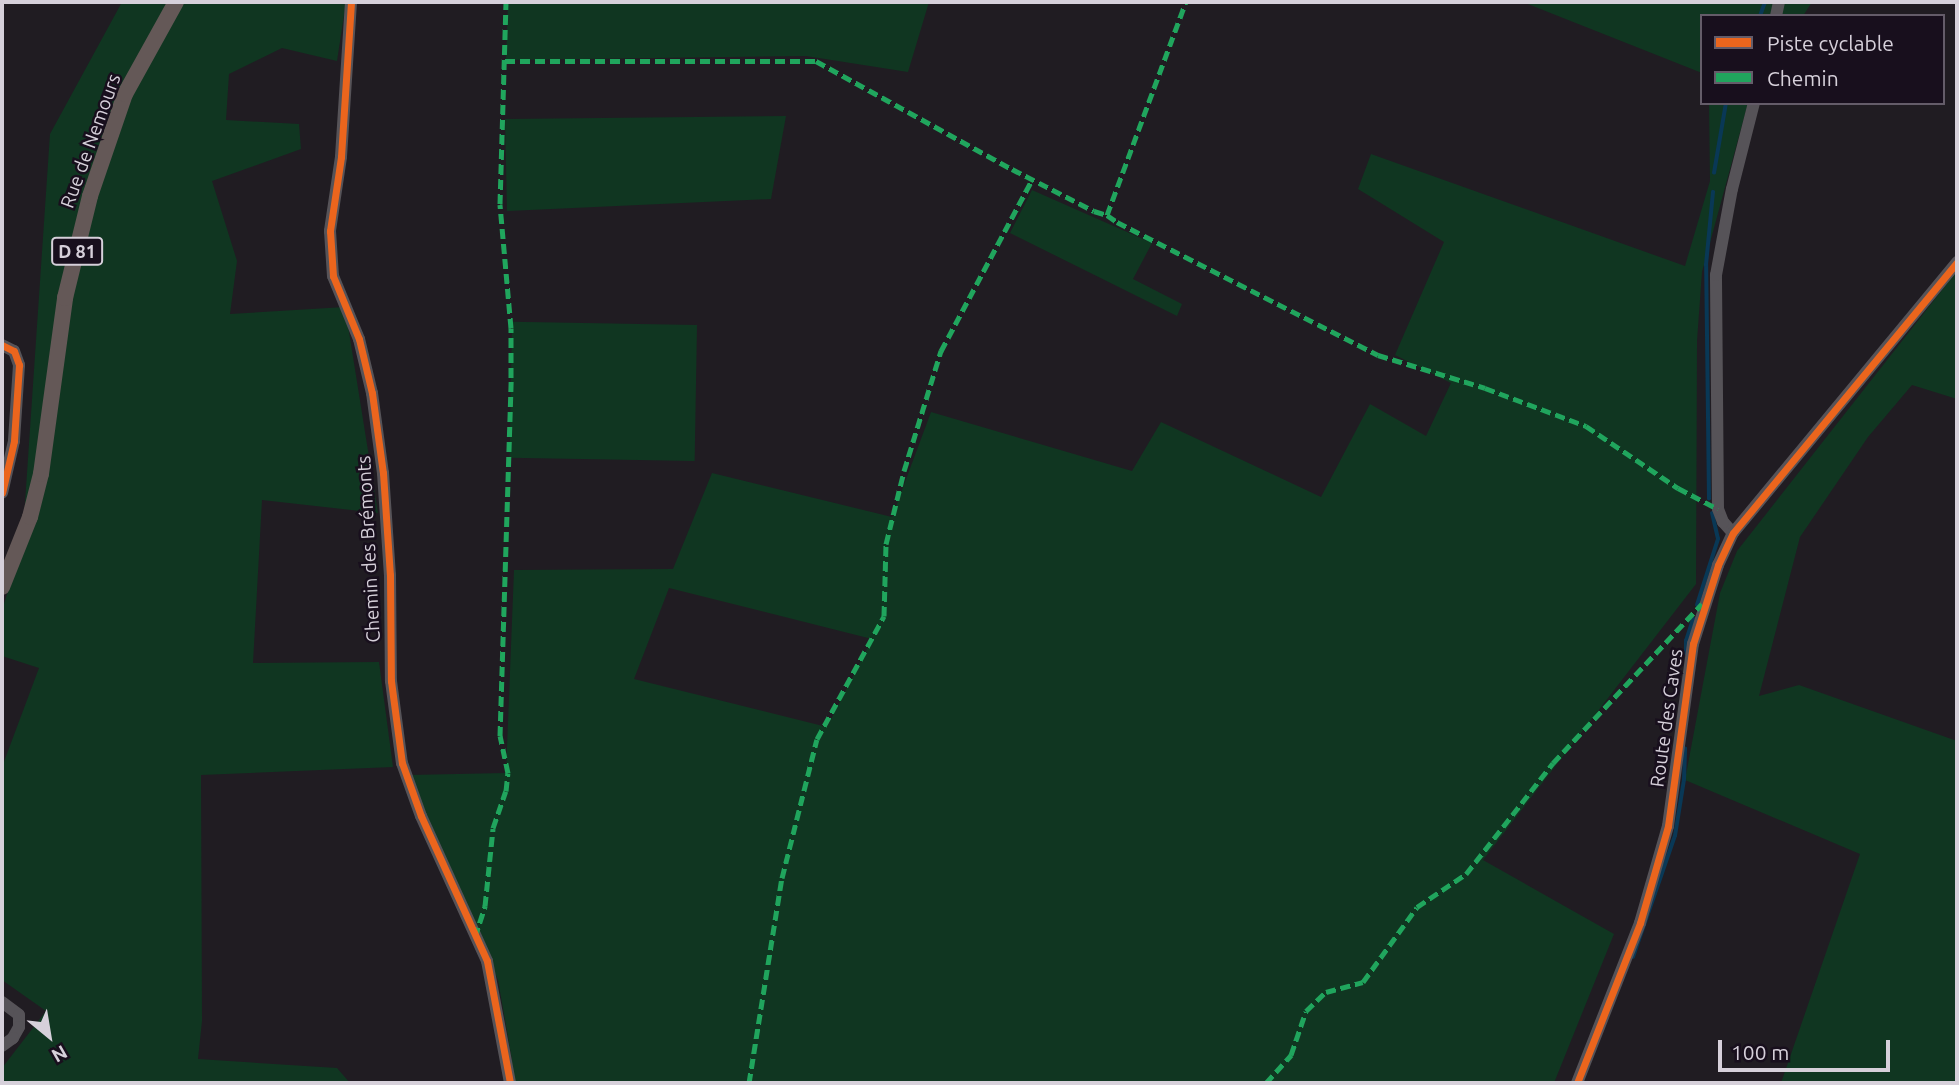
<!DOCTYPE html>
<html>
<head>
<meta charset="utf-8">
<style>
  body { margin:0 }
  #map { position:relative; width:1959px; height:1085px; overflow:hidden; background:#201c22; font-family:Ubuntu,sans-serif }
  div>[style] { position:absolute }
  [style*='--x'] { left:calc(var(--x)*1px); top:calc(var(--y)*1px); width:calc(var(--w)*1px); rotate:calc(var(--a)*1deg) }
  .green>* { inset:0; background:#103621; transform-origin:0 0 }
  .stream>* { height:3.5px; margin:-1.75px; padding:0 1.75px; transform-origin:1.75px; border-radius:1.75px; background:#093856 }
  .minor>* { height:12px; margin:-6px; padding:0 6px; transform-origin:6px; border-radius:6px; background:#565358 }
  .major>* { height:16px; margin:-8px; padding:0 8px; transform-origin:8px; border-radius:8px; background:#645857 }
  .quiet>* { height:5px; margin-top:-2.5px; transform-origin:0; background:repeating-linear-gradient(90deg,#20a55d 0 10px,transparent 0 15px) }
  .cycleway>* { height:7px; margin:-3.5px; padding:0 3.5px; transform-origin:3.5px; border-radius:3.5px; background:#eb651d }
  span { translate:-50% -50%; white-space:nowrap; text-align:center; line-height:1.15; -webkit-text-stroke:5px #180f1d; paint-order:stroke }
  .shield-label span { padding:2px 5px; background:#180f1d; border:2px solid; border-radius:5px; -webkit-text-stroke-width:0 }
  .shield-label { font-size:18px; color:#d6d0da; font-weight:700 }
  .street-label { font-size:19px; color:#d6d0da }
  .frame { position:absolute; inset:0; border:4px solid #d6d0da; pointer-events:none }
  .legend { position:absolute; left:1700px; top:14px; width:245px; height:91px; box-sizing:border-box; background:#180f1d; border:2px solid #645c69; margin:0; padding:9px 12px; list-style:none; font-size:21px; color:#d6d0da }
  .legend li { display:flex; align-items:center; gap:14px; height:35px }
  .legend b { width:35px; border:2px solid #645c69 }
  .north { position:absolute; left:14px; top:1001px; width:70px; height:70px; -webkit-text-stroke:5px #180f1d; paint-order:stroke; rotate:150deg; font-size:19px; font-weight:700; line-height:28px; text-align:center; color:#d6d0da }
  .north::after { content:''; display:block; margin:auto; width:24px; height:32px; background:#d6d0da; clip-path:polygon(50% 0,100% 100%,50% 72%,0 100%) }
  .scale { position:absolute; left:1718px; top:1040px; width:172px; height:32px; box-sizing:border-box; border:4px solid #d6d0da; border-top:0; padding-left:9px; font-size:21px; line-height:24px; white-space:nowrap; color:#d6d0da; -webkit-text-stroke:5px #180f1d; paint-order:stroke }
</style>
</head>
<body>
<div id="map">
  <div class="green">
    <div style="clip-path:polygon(122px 2px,346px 2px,337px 61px,282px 48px,229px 74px,226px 120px,299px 124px,301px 149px,212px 181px,237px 261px,230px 314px,345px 307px,378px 513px,262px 500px,253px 663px,379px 662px,393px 767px,201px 775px,202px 1021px,198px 1059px,337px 1068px,350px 1083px,2px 1083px,2px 1068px,46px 1011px,2px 980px,2px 767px,39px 668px,2px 656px,2px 610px,22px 547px,50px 134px)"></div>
    <div style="clip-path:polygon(508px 2px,929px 2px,908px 72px,806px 56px,506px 60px)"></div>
    <div style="clip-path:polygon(1523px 2px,1812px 2px,1803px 16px,1702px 16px,1702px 73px)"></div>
    <div style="clip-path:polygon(evenodd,1709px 103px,1748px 103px,1702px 272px,1697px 341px,1696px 584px,1483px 860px,1614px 934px,1554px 1083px,512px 1083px,512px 1060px,498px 980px,409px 775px,506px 773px,514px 570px,673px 569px,712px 473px,892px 517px,931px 412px,1132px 471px,1161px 422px,1321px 497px,1370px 404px,1426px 436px,1451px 383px,1395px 355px,1444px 242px,1358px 189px,1371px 154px,1685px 266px,1710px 181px,1709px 103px,669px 588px,872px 639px,827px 727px,634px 679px,669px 588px)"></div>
    <div style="clip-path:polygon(786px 116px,771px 199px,507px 211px,505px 119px)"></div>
    <div style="clip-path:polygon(1032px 190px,1152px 243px,1133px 279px,1182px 304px,1177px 316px,1010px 233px)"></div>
    <div style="clip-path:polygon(1957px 271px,1957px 399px,1912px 385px,1868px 437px,1800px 537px,1759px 696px,1799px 685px,1957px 741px,1957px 1083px,1781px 1083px,1860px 854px,1685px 780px,1720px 593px,1737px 551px)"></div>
    <div style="left:697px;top:325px;width:136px;height:185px;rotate:91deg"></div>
  </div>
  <div class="stream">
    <div style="--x:1760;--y:16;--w:15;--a:-70"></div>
    <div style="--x:1714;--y:173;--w:71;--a:-80.3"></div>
    <div style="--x:1709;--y:499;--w:234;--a:-90.7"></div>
    <div style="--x:1706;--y:265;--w:73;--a:-84.5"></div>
    <div style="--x:1697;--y:605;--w:69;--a:-72.3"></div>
    <div style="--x:1718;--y:539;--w:26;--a:-103"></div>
    <div style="--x:1686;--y:654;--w:13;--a:-90"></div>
    <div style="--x:1686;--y:641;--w:23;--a:-72"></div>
    <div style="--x:1633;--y:957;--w:128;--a:-70.9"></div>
    <div style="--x:1675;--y:836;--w:57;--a:-80.9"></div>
    <div style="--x:1684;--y:780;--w:31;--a:-88"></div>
  </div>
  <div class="minor">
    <div style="--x:351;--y:2;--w:155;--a:93.7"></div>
    <div style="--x:341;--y:157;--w:75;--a:98.5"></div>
    <div style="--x:330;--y:231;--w:45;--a:86.2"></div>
    <div style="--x:333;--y:276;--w:68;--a:67.6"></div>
    <div style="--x:359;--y:339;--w:56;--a:76.5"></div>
    <div style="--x:372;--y:393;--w:81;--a:82.2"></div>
    <div style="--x:383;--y:473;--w:102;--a:86.1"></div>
    <div style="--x:390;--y:575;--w:106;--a:89.5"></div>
    <div style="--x:391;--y:681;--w:83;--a:82.4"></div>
    <div style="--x:402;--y:763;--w:56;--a:70.3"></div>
    <div style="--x:421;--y:816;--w:159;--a:65.5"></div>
    <div style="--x:487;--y:961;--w:124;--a:79.3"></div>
    <div style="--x:1776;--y:16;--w:14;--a:-78"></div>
    <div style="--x:2;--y:345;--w:13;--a:27"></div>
    <div style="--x:14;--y:351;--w:15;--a:70"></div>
    <div style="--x:19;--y:365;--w:76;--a:93.8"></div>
    <div style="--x:14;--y:441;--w:53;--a:103"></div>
    <div style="--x:1733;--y:533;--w:15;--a:-132"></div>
    <div style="--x:1723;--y:522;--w:14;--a:-111"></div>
    <div style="--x:1718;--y:509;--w:234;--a:-90.5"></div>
    <div style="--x:1716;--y:275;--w:87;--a:-79.5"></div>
    <div style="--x:1732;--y:189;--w:89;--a:-75.7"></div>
    <div style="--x:2;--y:1002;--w:21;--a:37"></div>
    <div style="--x:19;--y:1015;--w:12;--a:90"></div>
    <div style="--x:19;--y:1027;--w:13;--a:119"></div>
    <div style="--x:13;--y:1038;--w:14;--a:144"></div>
    <div style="--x:1577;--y:1083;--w:172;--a:-68.5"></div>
    <div style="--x:1640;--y:923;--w:101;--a:-73.9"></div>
    <div style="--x:1668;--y:826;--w:184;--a:-82.2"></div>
    <div style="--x:1693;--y:644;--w:83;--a:-72.4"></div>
    <div style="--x:1718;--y:565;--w:35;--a:-65"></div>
    <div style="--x:1733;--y:533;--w:352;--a:-50.4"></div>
  </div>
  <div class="major">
    <div style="--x:2;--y:587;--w:75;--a:-68.2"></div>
    <div style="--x:30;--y:517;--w:44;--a:-75.7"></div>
    <div style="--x:41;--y:474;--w:178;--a:-82.2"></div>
    <div style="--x:65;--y:298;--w:105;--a:-76.2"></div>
    <div style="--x:90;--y:196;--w:108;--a:-71.1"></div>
    <div style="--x:125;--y:94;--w:105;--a:-61"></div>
  </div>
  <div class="quiet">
    <div style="--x:505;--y:61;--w:311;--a:0"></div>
    <div style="--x:816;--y:61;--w:224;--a:28.9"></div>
    <div style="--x:1012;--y:169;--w:92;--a:27.1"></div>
    <div style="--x:1094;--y:211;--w:14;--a:17"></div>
    <div style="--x:1107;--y:215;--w:12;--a:35"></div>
    <div style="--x:1117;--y:222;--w:293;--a:27"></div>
    <div style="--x:1378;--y:355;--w:112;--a:17.1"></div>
    <div style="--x:1485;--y:388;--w:108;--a:20.6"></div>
    <div style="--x:1586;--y:426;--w:111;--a:34"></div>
    <div style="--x:1678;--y:488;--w:45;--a:27.7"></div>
    <div style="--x:1107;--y:215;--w:227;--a:-69.7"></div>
    <div style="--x:475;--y:937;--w:33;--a:-72"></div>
    <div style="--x:485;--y:906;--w:78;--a:-84.1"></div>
    <div style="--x:493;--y:828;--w:39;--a:-71"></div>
    <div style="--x:506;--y:791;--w:18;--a:-84"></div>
    <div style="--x:508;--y:773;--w:38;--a:-102"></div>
    <div style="--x:500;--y:736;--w:358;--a:-88.2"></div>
    <div style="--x:511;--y:378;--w:50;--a:-90"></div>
    <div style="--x:511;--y:328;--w:124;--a:-95.1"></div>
    <div style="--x:500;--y:204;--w:202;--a:-88.3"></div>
    <div style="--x:749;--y:1083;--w:208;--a:-80.9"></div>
    <div style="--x:782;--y:878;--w:143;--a:-75.9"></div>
    <div style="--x:817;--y:739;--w:140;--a:-61.4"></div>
    <div style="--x:884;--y:616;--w:72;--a:-88.4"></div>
    <div style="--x:886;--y:544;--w:75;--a:-76.1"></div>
    <div style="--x:904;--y:471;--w:126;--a:-72.9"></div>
    <div style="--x:941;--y:351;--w:194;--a:-62"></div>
    <div style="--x:1266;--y:1083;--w:38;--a:-48"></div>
    <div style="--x:1291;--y:1055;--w:46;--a:-71.2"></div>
    <div style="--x:1306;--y:1011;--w:28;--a:-44"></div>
    <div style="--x:1326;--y:992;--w:38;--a:-15"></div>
    <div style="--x:1363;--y:982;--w:92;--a:-54.2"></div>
    <div style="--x:1417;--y:907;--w:59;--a:-34"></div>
    <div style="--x:1466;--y:874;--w:141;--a:-51.9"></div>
    <div style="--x:1553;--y:763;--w:218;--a:-46.9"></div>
  </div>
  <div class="cycleway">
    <div style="--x:351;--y:2;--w:155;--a:93.7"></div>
    <div style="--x:341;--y:157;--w:75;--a:98.5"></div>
    <div style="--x:330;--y:231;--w:45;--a:86.2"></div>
    <div style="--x:333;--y:276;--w:68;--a:67.6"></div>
    <div style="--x:359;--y:339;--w:56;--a:76.5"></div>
    <div style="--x:372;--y:393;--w:81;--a:82.2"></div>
    <div style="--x:383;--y:473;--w:102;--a:86.1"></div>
    <div style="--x:390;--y:575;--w:106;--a:89.5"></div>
    <div style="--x:391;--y:681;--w:83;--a:82.4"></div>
    <div style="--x:402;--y:763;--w:56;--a:70.3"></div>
    <div style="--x:421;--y:816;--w:159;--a:65.5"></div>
    <div style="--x:487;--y:961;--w:124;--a:79.3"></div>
    <div style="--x:2;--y:345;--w:13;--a:27"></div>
    <div style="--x:14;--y:351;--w:15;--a:70"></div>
    <div style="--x:19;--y:365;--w:76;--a:93.8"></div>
    <div style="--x:14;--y:441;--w:53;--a:103"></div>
    <div style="--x:1577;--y:1083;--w:172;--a:-68.5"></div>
    <div style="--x:1640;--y:923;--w:101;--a:-73.9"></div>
    <div style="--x:1668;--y:826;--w:184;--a:-82.2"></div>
    <div style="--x:1693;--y:644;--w:83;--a:-72.4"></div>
    <div style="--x:1718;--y:565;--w:35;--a:-65"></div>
    <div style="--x:1733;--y:533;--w:352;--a:-50.4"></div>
  </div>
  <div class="shield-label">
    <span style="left:77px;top:251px">D 81</span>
  </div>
  <div class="street-label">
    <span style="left:91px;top:141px;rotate:-70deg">Rue de Nemours</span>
    <span style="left:369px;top:549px;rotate:-93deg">Chemin des Brémonts</span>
    <span style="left:1667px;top:718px;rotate:-82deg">Route des Caves</span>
  </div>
  <div class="frame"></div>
  <ul class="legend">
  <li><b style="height:9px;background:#eb651d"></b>Piste cyclable</li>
  <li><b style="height:9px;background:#20a55d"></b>Chemin</li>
  </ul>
  <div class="north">N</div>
  <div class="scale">100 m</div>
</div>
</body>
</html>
